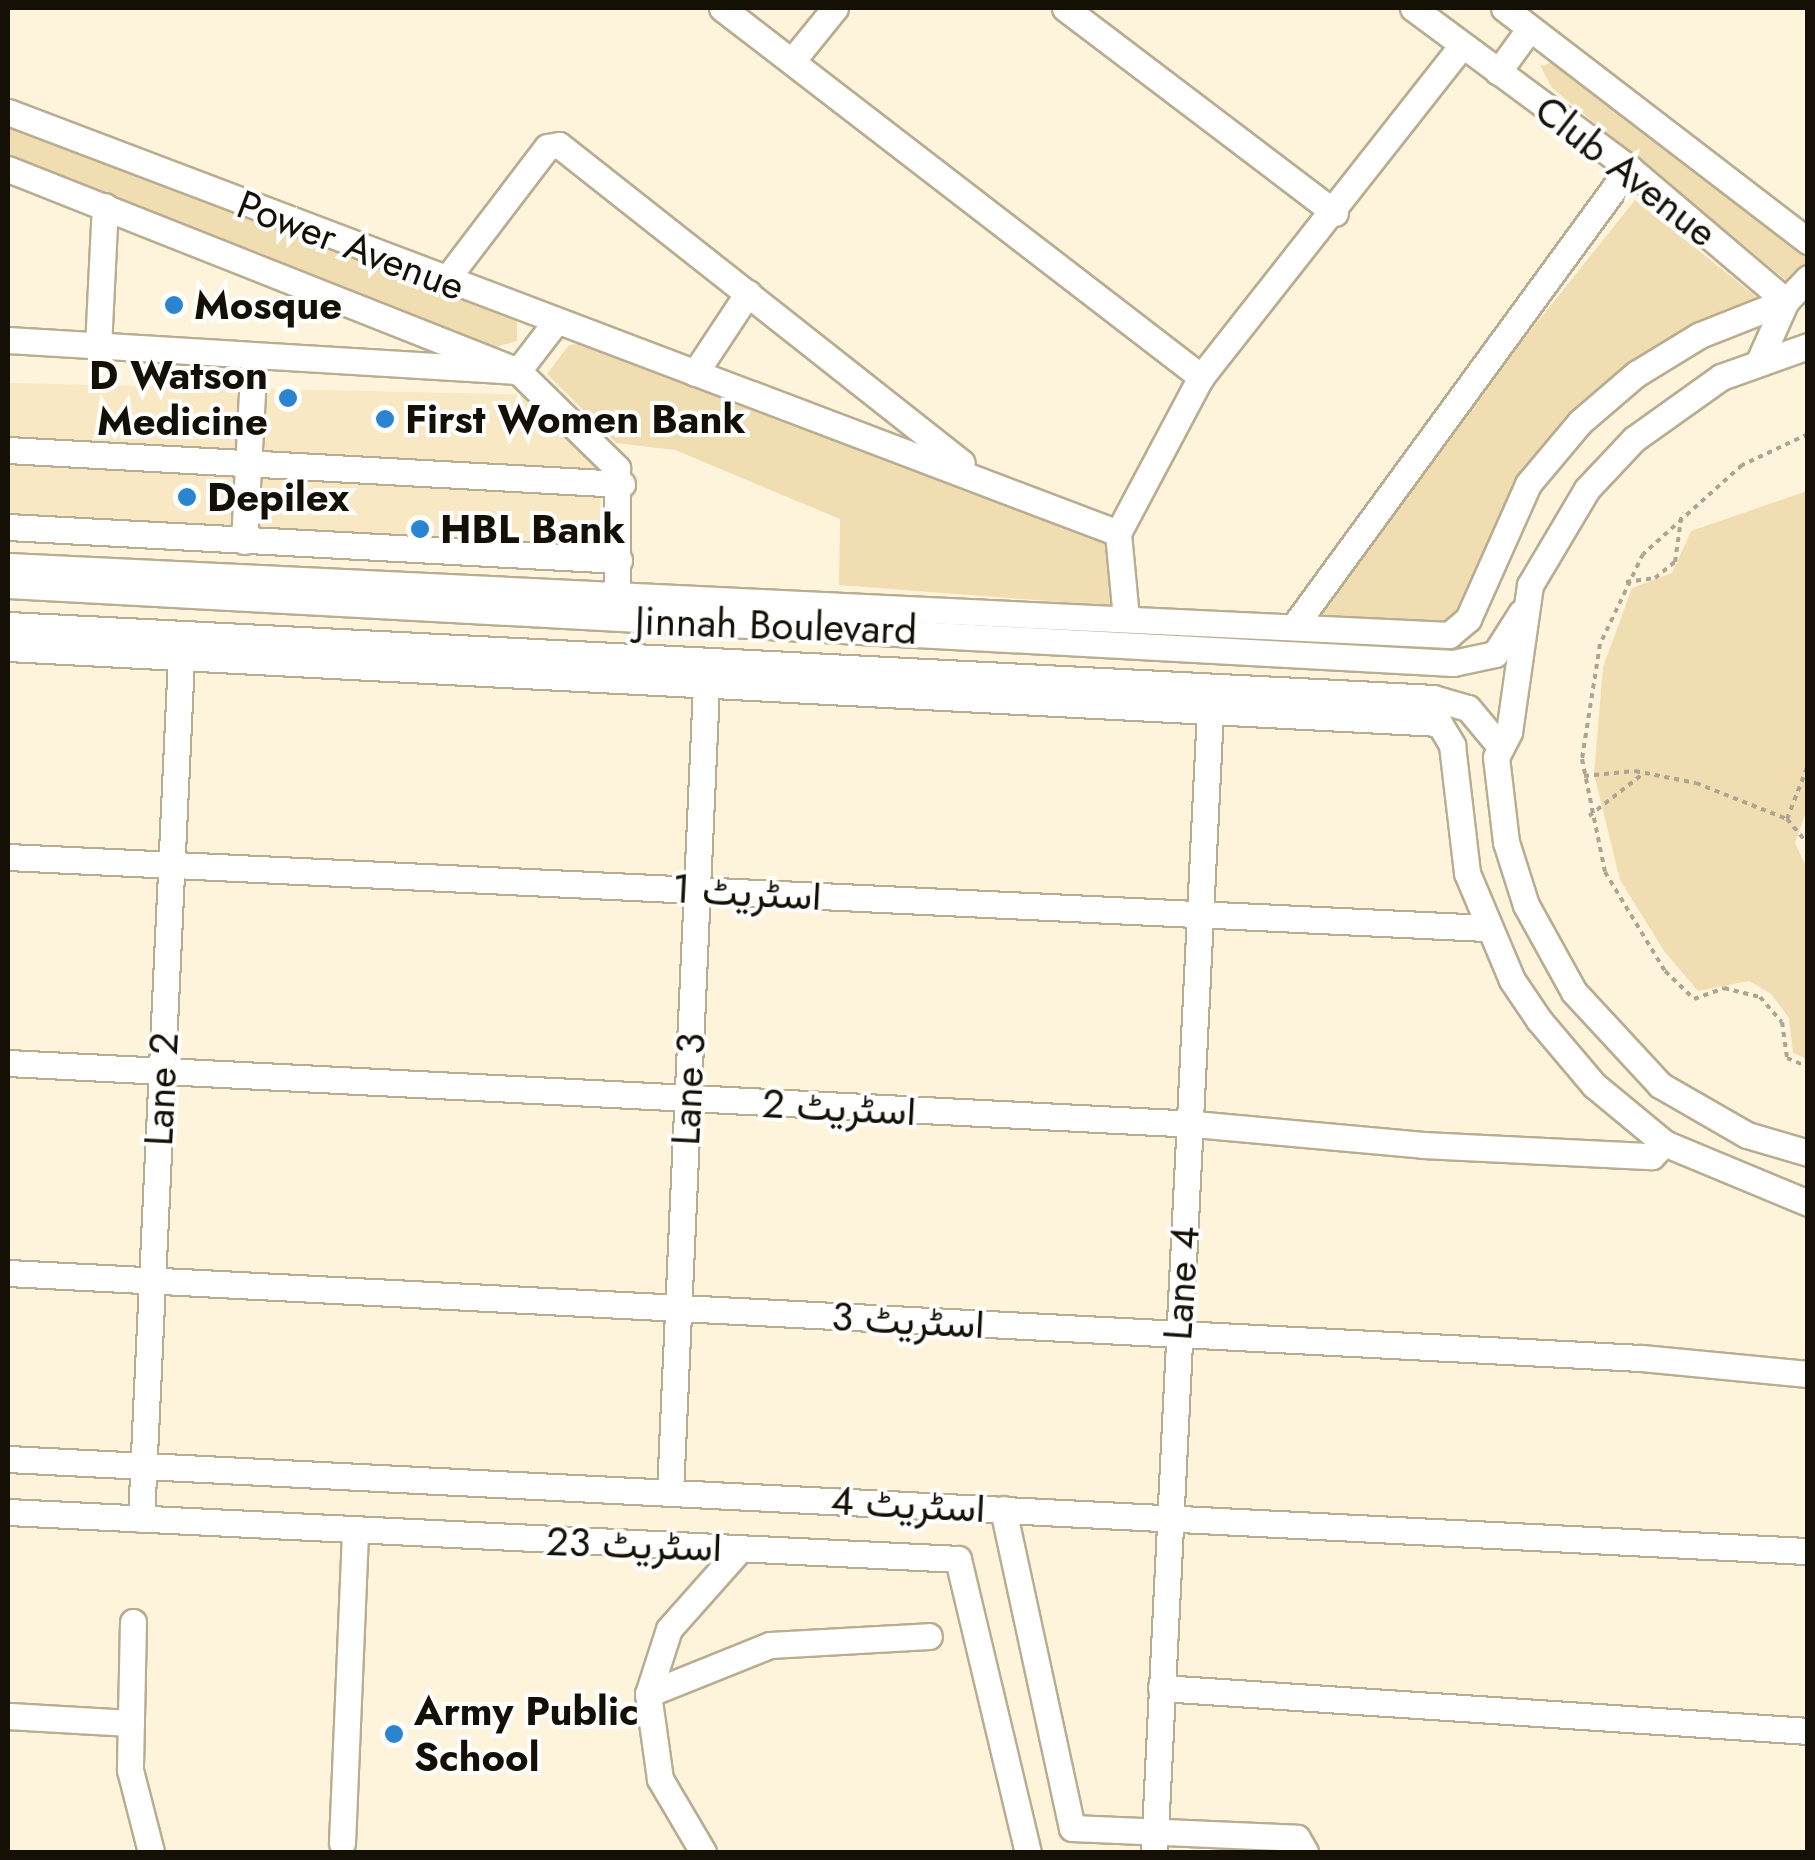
<!DOCTYPE html>
<html>
<head>
<meta charset="utf-8">
<style>
  body { margin:0 }
  #map { position:relative; width:1815px; height:1860px; overflow:hidden; background:#fef4dc; font-family:Jost,Vazirmatn,sans-serif }
  div>[style] { position:absolute }
  [style*='--x'] { left:calc(var(--x)*1px); top:calc(var(--y)*1px); width:calc(var(--w)*1px); rotate:calc(var(--a)*1deg) }
  .built>* { inset:0; background:#f8e8c3 }
  .green>* { inset:0; background:#f0deb2 }
  .path>* { height:4px; margin-top:-2px; transform-origin:0; background:repeating-linear-gradient(90deg,#ada592 0 5px,transparent 0 10px) }
  .roads { filter:drop-shadow(2px 0 #b9ad91) drop-shadow(-2px 0 #b9ad91) drop-shadow(0 2px #b9ad91) drop-shadow(0 -2px #b9ad91) }
  .minor>* { height:25px; margin:-12.5px; padding:0 12.5px; transform-origin:12.5px; border-radius:12.5px; background:#fff }
  .dots>* { width:28px; height:28px; translate:-50% -50%; box-sizing:border-box; border:5px solid #fff; border-radius:50% }
  span { translate:-50% -50%; white-space:nowrap; text-align:center; line-height:1.15; -webkit-text-stroke:8px #fff; paint-order:stroke }
  .street-label { font-size:40px; color:#141006 }
  .poi-label { font-size:40px; color:#141006; font-weight:700 }
  .left { translate:0 -50%; text-align:left }
  .right { translate:-100% -50%; text-align:right }
  .frame { position:absolute; inset:0; border:10px solid #141006; pointer-events:none }
</style>
</head>
<body>
<div id="map">
  <div class="built">
    <div style="clip-path:polygon(8px 383px,545px 395px,603px 447px,598px 556px,8px 523px)"></div>
  </div>
  <div class="green">
    <div style="clip-path:polygon(1560px 60px,1807px 248px,1807px 269px,1787px 281px,1552px 88px,1540px 66px)"></div>
    <div style="clip-path:polygon(8px 119px,483px 302px,517px 320px,517px 341px,492px 348px,8px 161px)"></div>
    <div style="clip-path:polygon(1635px 200px,1768px 306px,1580px 422px,1461px 631px,1295px 625px)"></div>
    <div style="clip-path:polygon(587px 343px,1110px 540px,1114px 606px,839px 585px,840px 519px,675px 450px,616px 443px,547px 374px,569px 345px)"></div>
    <div style="clip-path:polygon(1807px 491px,1808px 806px,1795px 843px,1807px 868px,1807px 1059px,1793px 1053px,1789px 1018px,1771px 994px,1749px 981px,1698px 991px,1664px 951px,1620px 880px,1594px 774px,1603px 667px,1632px 588px,1672px 573px,1691px 531px)"></div>
  </div>
  <div class="path">
    <div style="--x:1808;--y:434;--w:73;--a:154.8"></div>
    <div style="--x:1742;--y:465;--w:133;--a:138"></div>
    <div style="--x:1643;--y:554;--w:100;--a:115.5"></div>
    <div style="--x:1600;--y:644;--w:116;--a:98.9"></div>
    <div style="--x:1582;--y:759;--w:115;--a:78.5"></div>
    <div style="--x:1605;--y:872;--w:116;--a:58.8"></div>
    <div style="--x:1665;--y:971;--w:40;--a:44"></div>
    <div style="--x:1694;--y:999;--w:32;--a:-20"></div>
    <div style="--x:1724;--y:988;--w:37;--a:14"></div>
    <div style="--x:1760;--y:997;--w:33;--a:49"></div>
    <div style="--x:1782;--y:1022;--w:36;--a:82"></div>
    <div style="--x:1787;--y:1058;--w:23;--a:23"></div>
    <div style="--x:1626;--y:582;--w:29;--a:-8"></div>
    <div style="--x:1655;--y:578;--w:26;--a:-39"></div>
    <div style="--x:1675;--y:562;--w:50;--a:-82"></div>
    <div style="--x:1584;--y:776;--w:51;--a:-5.6"></div>
    <div style="--x:1635;--y:771;--w:62;--a:11.1"></div>
    <div style="--x:1696;--y:783;--w:98;--a:21.6"></div>
    <div style="--x:1787;--y:819;--w:33;--a:50"></div>
    <div style="--x:1589;--y:816;--w:70;--a:-38"></div>
    <div style="--x:1787;--y:819;--w:58;--a:-68.7"></div>
  </div>
  <div class="roads">
    <div class="minor">
      <div style="--x:722;--y:8;--w:605;--a:37.61"></div>
      <div style="--x:1065;--y:8;--w:339;--a:37.2"></div>
      <div style="--x:1413;--y:8;--w:269;--a:36.5"></div>
      <div style="--x:1629;--y:168;--w:206;--a:40.3"></div>
      <div style="--x:1786;--y:301;--w:64;--a:114.1"></div>
      <div style="--x:1504;--y:8;--w:383;--a:37.5"></div>
      <div style="--x:792;--y:61;--w:68;--a:-50.9"></div>
      <div style="--x:1498;--y:72;--w:54;--a:-54"></div>
      <div style="--x:8;--y:112;--w:1187;--a:20.77"></div>
      <div style="--x:8;--y:169;--w:549;--a:21.61"></div>
      <div style="--x:518;--y:371;--w:139;--a:44.4"></div>
      <div style="--x:617;--y:468;--w:124;--a:90"></div>
      <div style="--x:445;--y:281;--w:168;--a:-52.7"></div>
      <div style="--x:547;--y:147;--w:12;--a:-9"></div>
      <div style="--x:559;--y:145;--w:513;--a:38.28"></div>
      <div style="--x:8;--y:340;--w:511;--a:3.48"></div>
      <div style="--x:518;--y:371;--w:59;--a:-52.5"></div>
      <div style="--x:1808;--y:346;--w:92;--a:160.4"></div>
      <div style="--x:1721;--y:377;--w:107;--a:144.5"></div>
      <div style="--x:1634;--y:439;--w:69;--a:133.2"></div>
      <div style="--x:1587;--y:489;--w:112;--a:120.7"></div>
      <div style="--x:1530;--y:585;--w:148;--a:98.1"></div>
      <div style="--x:1509;--y:732;--w:28;--a:117"></div>
      <div style="--x:1496;--y:757;--w:86;--a:83.3"></div>
      <div style="--x:1506;--y:842;--w:66;--a:72.4"></div>
      <div style="--x:1526;--y:905;--w:99;--a:61.1"></div>
      <div style="--x:1574;--y:992;--w:127;--a:47.2"></div>
      <div style="--x:1660;--y:1085;--w:100;--a:29.9"></div>
      <div style="--x:1747;--y:1135;--w:64;--a:16.4"></div>
      <div style="--x:98;--y:347;--w:141;--a:-87.2"></div>
      <div style="--x:695;--y:373;--w:96;--a:-56.5"></div>
      <div style="--x:8;--y:450;--w:615;--a:3.17"></div>
      <div style="--x:8;--y:527;--w:612;--a:3.09"></div>
      <div style="--x:244;--y:541;--w:183;--a:-86.9"></div>
      <div style="--x:8;--y:566;--w:1443;--a:2.74"></div>
      <div style="--x:1449;--y:635;--w:25;--a:-40"></div>
      <div style="--x:1468;--y:619;--w:148;--a:-66"></div>
      <div style="--x:1528;--y:484;--w:81;--a:-50"></div>
      <div style="--x:1580;--y:422;--w:74;--a:-40.6"></div>
      <div style="--x:1636;--y:374;--w:75;--a:-31.4"></div>
      <div style="--x:1700;--y:335;--w:92;--a:-21.6"></div>
      <div style="--x:1786;--y:301;--w:32;--a:-46"></div>
      <div style="--x:8;--y:585;--w:1447;--a:3.09"></div>
      <div style="--x:1453;--y:663;--w:43;--a:-12.1"></div>
      <div style="--x:1495;--y:654;--w:49;--a:-57.6"></div>
      <div style="--x:1126;--y:618;--w:85;--a:-95.4"></div>
      <div style="--x:1118;--y:533;--w:177;--a:-62"></div>
      <div style="--x:1201;--y:377;--w:422;--a:-51.8"></div>
      <div style="--x:8;--y:625;--w:1427;--a:2.93"></div>
      <div style="--x:1433;--y:698;--w:36;--a:16"></div>
      <div style="--x:1468;--y:708;--w:47;--a:50.2"></div>
      <div style="--x:1295;--y:625;--w:566;--a:-53.84"></div>
      <div style="--x:8;--y:648;--w:1433;--a:3"></div>
      <div style="--x:1439;--y:723;--w:26;--a:59"></div>
      <div style="--x:1452;--y:745;--w:129;--a:83.3"></div>
      <div style="--x:1467;--y:873;--w:116;--a:67.2"></div>
      <div style="--x:1512;--y:980;--w:48;--a:56"></div>
      <div style="--x:1539;--y:1020;--w:85;--a:49.8"></div>
      <div style="--x:1594;--y:1085;--w:91;--a:39.6"></div>
      <div style="--x:1664;--y:1143;--w:156;--a:22.6"></div>
      <div style="--x:8;--y:857;--w:1481;--a:2.75"></div>
      <div style="--x:8;--y:1063;--w:1188;--a:2.94"></div>
      <div style="--x:1194;--y:1124;--w:230;--a:5.2"></div>
      <div style="--x:1423;--y:1145;--w:229;--a:2.8"></div>
      <div style="--x:1652;--y:1156;--w:18;--a:-47"></div>
      <div style="--x:8;--y:1273;--w:1635;--a:2.98"></div>
      <div style="--x:1641;--y:1358;--w:168;--a:5.5"></div>
      <div style="--x:8;--y:1459;--w:1802;--a:2.93"></div>
      <div style="--x:670;--y:1492;--w:806;--a:-87.44"></div>
      <div style="--x:1003;--y:1509;--w:326;--a:77.8"></div>
      <div style="--x:1072;--y:1828;--w:225;--a:2.5"></div>
      <div style="--x:1297;--y:1838;--w:16;--a:60"></div>
      <div style="--x:8;--y:1512;--w:951;--a:2.83"></div>
      <div style="--x:958;--y:1559;--w:301;--a:76.6"></div>
      <div style="--x:141;--y:1519;--w:862;--a:-87.34"></div>
      <div style="--x:133;--y:1622;--w:148;--a:91.2"></div>
      <div style="--x:130;--y:1770;--w:85;--a:75.6"></div>
      <div style="--x:1161;--y:1688;--w:648;--a:3.8"></div>
      <div style="--x:648;--y:1694;--w:131;--a:-21.9"></div>
      <div style="--x:770;--y:1645;--w:159;--a:-3.2"></div>
      <div style="--x:8;--y:1716;--w:123;--a:3.3"></div>
      <div style="--x:342;--y:1843;--w:311;--a:-87.6"></div>
      <div style="--x:703;--y:1852;--w:85;--a:-120.5"></div>
      <div style="--x:660;--y:1779;--w:86;--a:-98"></div>
      <div style="--x:648;--y:1694;--w:68;--a:-72.1"></div>
      <div style="--x:669;--y:1629;--w:108;--a:-48.4"></div>
      <div style="--x:1154;--y:1852;--w:1140;--a:-87.19"></div>
    </div>
  </div>
  <div class="dots">
    <div style="left:174px;top:305px;background:#2b84d1"></div>
    <div style="left:288px;top:398px;background:#2b84d1"></div>
    <div style="left:385px;top:419px;background:#2b84d1"></div>
    <div style="left:187px;top:497px;background:#2b84d1"></div>
    <div style="left:420px;top:529px;background:#2b84d1"></div>
    <div style="left:394px;top:1734px;background:#2b84d1"></div>
  </div>
  <div class="street-label">
    <span style="left:1626px;top:171px;rotate:38deg">Club Avenue</span>
    <span style="left:351px;top:245px;rotate:21deg">Power Avenue</span>
    <span style="left:776px;top:625px;rotate:2deg">Jinnah Boulevard</span>
    <span style="left:747px;top:892px;rotate:3deg">اسٹریٹ 1</span>
    <span style="left:161px;top:1089px;rotate:-87deg">Lane 2</span>
    <span style="left:688px;top:1089px;rotate:-87deg">Lane 3</span>
    <span style="left:839px;top:1107px;rotate:3deg">اسٹریٹ 2</span>
    <span style="left:1181px;top:1283px;rotate:-86deg">Lane 4</span>
    <span style="left:908px;top:1320px;rotate:3deg">اسٹریٹ 3</span>
    <span style="left:908px;top:1504px;rotate:3deg">اسٹریٹ 4</span>
    <span style="left:634px;top:1544px;rotate:2deg">اسٹریٹ 23</span>
  </div>
  <div class="poi-label">
    <span class="left" style="left:194px;top:305px">Mosque</span>
    <span class="right" style="left:268px;top:398px">D Watson<br>Medicine</span>
    <span class="left" style="left:405px;top:419px">First Women Bank</span>
    <span class="left" style="left:207px;top:497px">Depilex</span>
    <span class="left" style="left:440px;top:529px">HBL Bank</span>
    <span class="left" style="left:414px;top:1734px">Army Public<br>School</span>
  </div>
  <div class="frame"></div>
</div>
</body>
</html>
